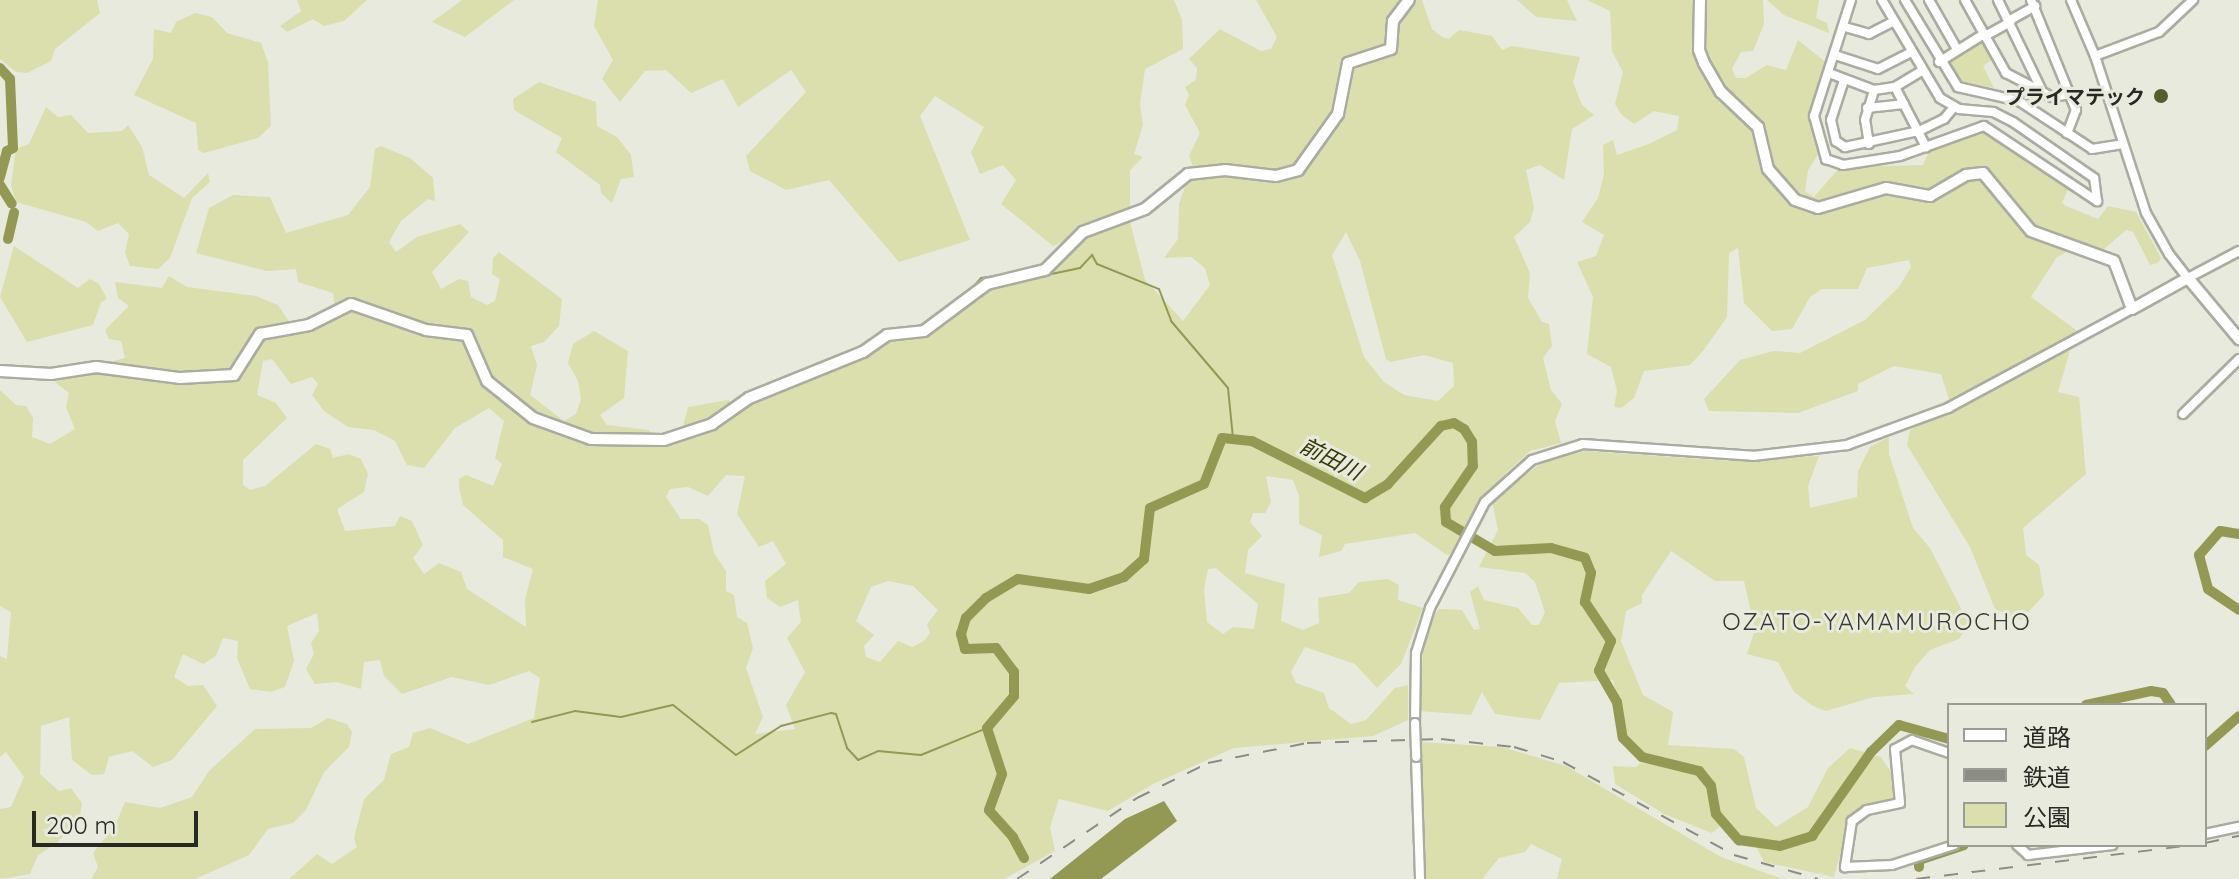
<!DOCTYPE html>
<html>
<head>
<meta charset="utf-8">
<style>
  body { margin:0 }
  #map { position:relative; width:2239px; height:879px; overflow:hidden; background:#e8eade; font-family:Quicksand,"Noto Sans JP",sans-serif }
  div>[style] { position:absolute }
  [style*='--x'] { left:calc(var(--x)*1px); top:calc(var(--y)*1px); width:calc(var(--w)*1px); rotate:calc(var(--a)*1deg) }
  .green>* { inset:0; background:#dadfad }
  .water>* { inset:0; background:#939953 }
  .stream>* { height:2px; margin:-1px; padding:0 1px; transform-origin:1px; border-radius:1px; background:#939953 }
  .river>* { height:10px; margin:-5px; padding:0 5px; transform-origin:5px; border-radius:5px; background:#939953 }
  .roads { filter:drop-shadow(2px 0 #abaca1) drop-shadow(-2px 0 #abaca1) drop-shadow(0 2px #abaca1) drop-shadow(0 -2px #abaca1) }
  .minor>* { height:8px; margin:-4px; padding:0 4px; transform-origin:4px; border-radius:4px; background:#fff }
  .major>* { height:10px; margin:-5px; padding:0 5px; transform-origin:5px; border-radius:5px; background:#fff }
  .rail>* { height:2px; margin-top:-1px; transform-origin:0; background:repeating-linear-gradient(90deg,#8b8c84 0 14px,transparent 0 28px) }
  .bridges { filter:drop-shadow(2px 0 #abaca1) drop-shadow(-2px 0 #abaca1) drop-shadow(0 2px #abaca1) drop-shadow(0 -2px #abaca1) }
  .minor-bridge>* { height:8px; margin:-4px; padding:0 4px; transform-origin:4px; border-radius:4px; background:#fff }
  .dots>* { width:22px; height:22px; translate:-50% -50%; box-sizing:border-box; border:4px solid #e8eade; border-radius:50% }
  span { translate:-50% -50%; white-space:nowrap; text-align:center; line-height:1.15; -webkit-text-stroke:6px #e8eade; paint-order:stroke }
  .poi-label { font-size:20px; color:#282924; font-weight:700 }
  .right { translate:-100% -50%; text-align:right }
  .water-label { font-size:22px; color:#363800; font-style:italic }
  .quarter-label { font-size:24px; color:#38392f; letter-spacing:2px }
  .legend { position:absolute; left:1947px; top:703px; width:260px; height:144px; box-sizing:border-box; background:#e8eade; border:2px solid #9b9d94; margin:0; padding:10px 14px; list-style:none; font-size:24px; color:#282924 }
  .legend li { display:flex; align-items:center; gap:16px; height:40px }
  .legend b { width:40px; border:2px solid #9b9d94 }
  .scale { position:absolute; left:32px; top:811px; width:166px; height:36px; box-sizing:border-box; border:4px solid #282924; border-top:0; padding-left:10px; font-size:24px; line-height:28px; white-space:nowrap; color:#282924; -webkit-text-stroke:6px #e8eade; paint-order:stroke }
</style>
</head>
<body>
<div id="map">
  <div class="green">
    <div style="clip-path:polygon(0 0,97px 0,100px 13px,55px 49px,51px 61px,27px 73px,16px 72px,0 59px)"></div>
    <div style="clip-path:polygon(297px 0,367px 0,344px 21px,324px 26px,313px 19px,287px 32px,280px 26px,301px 11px)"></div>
    <div style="clip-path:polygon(462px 0,514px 0,465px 37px,432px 22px)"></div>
    <div style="clip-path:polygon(598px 0,1174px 0,1182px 20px,1183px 49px,1145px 69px,1140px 104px,1143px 125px,1134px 154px,1143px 157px,1130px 170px,1130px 211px,1053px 246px,1001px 204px,1016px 180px,1003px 165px,980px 174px,971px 152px,984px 127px,935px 96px,920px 116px,970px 240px,899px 262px,829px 180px,786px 190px,750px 171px,746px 156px,806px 92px,791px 70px,738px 107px,723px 79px,691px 93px,666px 70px,645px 71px,620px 102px,602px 79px,613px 60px,594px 26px)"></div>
    <div style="clip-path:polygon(evenodd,1256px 0,1422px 0,1432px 29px,1442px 37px,1449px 39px,1459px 30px,1492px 36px,1502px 50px,1512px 46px,1580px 57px,1573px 82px,1582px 105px,1594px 115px,1572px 129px,1564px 180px,1540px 165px,1526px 170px,1534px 208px,1530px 222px,1514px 237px,1530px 273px,1528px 298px,1542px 322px,1549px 324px,1552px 346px,1543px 358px,1551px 390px,1562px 404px,1555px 421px,1561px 443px,1530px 451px,1507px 472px,1489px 492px,1456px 551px,1447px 555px,1415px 533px,1345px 544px,1341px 551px,1319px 557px,1322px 535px,1299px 524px,1299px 496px,1293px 480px,1266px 476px,1271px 502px,1265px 513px,1253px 513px,1250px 522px,1262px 536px,1248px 550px,1245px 573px,1285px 584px,1281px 621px,1303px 630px,1319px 623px,1318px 598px,1349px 593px,1359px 582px,1388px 579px,1399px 585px,1398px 600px,1423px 608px,1401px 664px,1377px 688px,1355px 664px,1305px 647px,1291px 672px,1296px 683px,1324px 693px,1329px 708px,1351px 724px,1366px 720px,1395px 688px,1408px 685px,1408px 720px,1373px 736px,1234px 748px,1153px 784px,1108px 811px,1059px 799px,1050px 827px,1055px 851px,1004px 879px,289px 879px,317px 854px,332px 864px,357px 847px,354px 838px,364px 799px,384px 780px,391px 754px,409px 747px,413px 733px,430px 728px,468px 744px,534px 718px,540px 678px,529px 671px,489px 685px,452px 677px,402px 694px,384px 676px,380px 660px,364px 662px,361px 689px,337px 682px,315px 684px,306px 669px,314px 654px,311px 643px,319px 631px,317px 613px,287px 626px,294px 661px,285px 687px,271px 692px,250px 689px,237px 658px,238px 641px,223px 638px,216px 656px,203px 664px,183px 654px,174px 677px,188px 686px,203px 685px,217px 706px,172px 760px,153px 767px,132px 751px,109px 757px,104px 774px,92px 775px,72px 760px,69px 717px,41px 726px,40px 774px,59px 791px,71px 788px,82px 803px,80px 816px,57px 843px,38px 855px,30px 874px,0 879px,0 809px,11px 807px,24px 777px,6px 752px,0 757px,0 656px,7px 659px,11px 612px,0 606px,0 390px,16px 405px,26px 406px,33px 418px,32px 437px,50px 444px,75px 429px,66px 407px,69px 393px,56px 383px,59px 375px,102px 370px,106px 363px,125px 358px,121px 341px,109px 339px,105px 330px,129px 306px,118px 298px,115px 282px,162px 288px,169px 276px,187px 287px,256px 296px,278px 305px,290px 323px,303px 319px,310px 327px,335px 312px,333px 293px,298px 282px,296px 269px,267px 271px,196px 253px,209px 208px,233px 195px,270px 197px,286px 233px,348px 215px,370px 187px,375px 149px,381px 146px,410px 158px,433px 178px,435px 201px,428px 199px,401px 221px,389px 242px,396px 252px,417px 237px,460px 224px,469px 232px,432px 272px,441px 289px,459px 279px,468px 281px,471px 297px,487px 305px,495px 301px,500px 279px,492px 274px,493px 258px,499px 252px,562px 299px,559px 326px,544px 342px,531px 346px,537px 365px,530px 395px,564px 421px,576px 414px,581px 400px,578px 381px,568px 363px,573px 344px,594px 331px,628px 351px,624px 398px,600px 415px,607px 425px,649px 430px,657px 444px,680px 438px,688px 407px,728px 400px,738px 410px,885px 340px,943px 326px,986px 290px,1041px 276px,1088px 232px,1129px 218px,1145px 280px,1183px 321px,1210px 285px,1205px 268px,1191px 257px,1164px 258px,1178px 239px,1179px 204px,1188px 178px,1214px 173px,1297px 174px,1313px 161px,1281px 173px,1194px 169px,1189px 156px,1200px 133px,1185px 105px,1189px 95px,1185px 87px,1196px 80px,1197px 68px,1189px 59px,1220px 29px,1261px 51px,1271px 49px,1277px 37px,1256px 0,1346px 232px,1360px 261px,1386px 359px,1391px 362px,1424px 355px,1453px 363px,1454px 386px,1438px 401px,1404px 395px,1384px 382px,1364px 357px,1332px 255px,1346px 232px,1256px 0,272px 359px,291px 384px,312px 377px,318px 384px,312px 395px,324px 411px,348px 427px,374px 430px,395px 441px,407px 465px,424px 468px,455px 428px,489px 408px,504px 421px,495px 458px,502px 464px,493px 486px,466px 475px,459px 479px,459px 487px,463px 505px,503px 540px,503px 557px,533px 569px,525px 599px,526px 627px,467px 589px,461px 572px,439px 563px,424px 574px,413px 558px,423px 545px,412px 521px,400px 516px,395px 526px,345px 531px,337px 509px,364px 492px,368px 474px,361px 459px,349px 454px,333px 458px,330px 449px,316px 444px,265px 486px,250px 490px,243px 485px,243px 460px,287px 418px,276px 403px,257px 395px,263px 361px,272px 359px,1256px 0,726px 475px,745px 476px,737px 514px,759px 547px,773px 541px,786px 564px,765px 581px,767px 598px,780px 607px,798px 600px,801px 622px,787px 638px,805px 672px,786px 705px,795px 729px,755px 734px,763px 717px,746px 668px,753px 648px,747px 623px,737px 617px,734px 595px,726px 591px,726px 571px,714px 553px,708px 525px,699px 519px,681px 519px,666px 497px,670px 489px,688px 487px,708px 496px,726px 475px,1256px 0,1216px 568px,1258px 604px,1254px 629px,1233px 627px,1223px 634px,1207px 622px,1204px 589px,1208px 569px,1216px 568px,1256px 0,888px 581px,913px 586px,938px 610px,927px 624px,930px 633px,924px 641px,912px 647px,898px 641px,880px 662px,866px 657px,864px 646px,874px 635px,856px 621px,871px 587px,888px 581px)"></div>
    <div style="clip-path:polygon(1517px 0,1567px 0,1577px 21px,1536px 17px)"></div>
    <div style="clip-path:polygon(1587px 0,1763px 0,1764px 24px,1753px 51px,1741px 52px,1732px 69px,1736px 78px,1746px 78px,1767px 65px,1786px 70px,1798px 40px,1828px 64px,1812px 119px,1819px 153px,1808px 170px,1805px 191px,1814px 197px,1840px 167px,1923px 165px,1931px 147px,1980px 127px,2069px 187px,2062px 203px,2066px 206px,2098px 219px,2108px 206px,2136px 212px,2161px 258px,2158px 263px,2150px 265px,2133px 232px,2126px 230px,2102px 251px,2113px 271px,2078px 246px,2057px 257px,2031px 297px,2076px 330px,2058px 392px,2079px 397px,2086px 474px,2023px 528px,2026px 555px,2039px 565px,2044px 595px,2021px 620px,1995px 609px,1970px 547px,1907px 445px,1910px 430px,1952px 409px,1941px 374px,1894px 366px,1858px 384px,1858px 391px,1798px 413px,1709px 411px,1704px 399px,1740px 360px,1774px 351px,1800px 353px,1865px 320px,1899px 287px,1911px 267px,1909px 260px,1867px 268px,1858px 289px,1822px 289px,1810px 297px,1792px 329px,1772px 331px,1744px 303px,1738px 248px,1729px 253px,1727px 317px,1703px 351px,1690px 365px,1644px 371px,1634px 398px,1621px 408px,1614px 407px,1617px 391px,1611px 367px,1587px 354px,1593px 297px,1577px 262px,1596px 256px,1604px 235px,1582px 222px,1598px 198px,1604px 174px,1603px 145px,1613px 140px,1617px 155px,1649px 144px,1677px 130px,1679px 116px,1654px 111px,1634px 124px,1621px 114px,1615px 104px,1623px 72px,1612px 51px,1610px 11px)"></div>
    <div style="clip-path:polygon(1767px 0,1819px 0,1816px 18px,1827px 23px,1829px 33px,1784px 15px)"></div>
    <div style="clip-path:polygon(195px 13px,212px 17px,227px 33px,261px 43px,268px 62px,271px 126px,258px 138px,204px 153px,198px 150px,196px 123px,134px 95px,153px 59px,154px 29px,171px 33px,176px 22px)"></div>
    <div style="clip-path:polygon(1985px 41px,1995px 58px,1983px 66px,1994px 88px,1956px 80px,1946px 63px)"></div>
    <div style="clip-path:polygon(539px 82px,596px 102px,597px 126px,617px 137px,631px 155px,634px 177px,621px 179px,612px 203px,601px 193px,600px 185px,556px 152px,562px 138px,514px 110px,513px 99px)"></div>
    <div style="clip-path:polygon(46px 107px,58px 117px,71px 115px,88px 133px,122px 131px,128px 125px,142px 147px,149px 175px,184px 198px,208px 173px,210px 182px,192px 198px,170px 258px,158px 269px,130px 266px,125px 253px,129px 234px,118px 223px,98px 231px,86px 222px,16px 202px,11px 185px,16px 149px,29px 144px)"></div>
    <div style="clip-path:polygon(14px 246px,78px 288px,90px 279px,99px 284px,107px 299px,101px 302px,93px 325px,27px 342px,0 297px)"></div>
    <div style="clip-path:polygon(1889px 437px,1889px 454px,1913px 528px,1930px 548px,1969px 624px,1959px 639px,1930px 650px,1915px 667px,1905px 686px,1914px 694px,1874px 697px,1826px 711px,1813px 706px,1794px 692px,1778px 662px,1747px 654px,1755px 630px,1744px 581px,1715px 581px,1671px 551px,1642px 595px,1642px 603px,1626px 611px,1621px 641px,1643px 695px,1673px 712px,1668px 745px,1734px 749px,1744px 757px,1756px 808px,1776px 827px,1808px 807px,1828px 768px,1850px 748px,1881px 757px,1896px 780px,1895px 799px,1851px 814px,1834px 877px,1764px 862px,1752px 838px,1742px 836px,1727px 821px,1712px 833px,1664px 814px,1615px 784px,1613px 766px,1636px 767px,1643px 761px,1625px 731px,1613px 680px,1559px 683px,1540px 720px,1495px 714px,1482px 692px,1471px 715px,1420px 711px,1424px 629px,1439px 609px,1462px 610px,1474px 630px,1480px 629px,1470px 592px,1478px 586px,1484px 600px,1518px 608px,1532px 625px,1539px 625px,1545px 612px,1535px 582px,1525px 573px,1479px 567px,1498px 530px,1492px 501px,1544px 461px,1585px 451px,1731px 461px,1819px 456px,1808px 486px,1810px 508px,1857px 497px,1858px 471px,1870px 447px)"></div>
    <div style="clip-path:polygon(328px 718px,347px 724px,352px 732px,349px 747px,324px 772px,306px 810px,293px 823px,268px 829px,249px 855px,195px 879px,91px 879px,98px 867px,93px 853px,115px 826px,125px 802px,160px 808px,192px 797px,209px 771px,255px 729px,311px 728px)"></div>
    <div style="clip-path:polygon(1421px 742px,1502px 747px,1566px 766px,1721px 857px,1783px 879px,1557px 879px,1562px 859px,1531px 844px,1525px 852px,1499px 858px,1482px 879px,1425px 879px)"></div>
  </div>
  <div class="water">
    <div style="clip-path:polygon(1164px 801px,1177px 821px,1101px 879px,1050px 879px,1125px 819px)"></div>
  </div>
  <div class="stream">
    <div style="--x:1037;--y:277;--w:44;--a:-11.8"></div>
    <div style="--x:1080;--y:268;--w:18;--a:-47"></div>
    <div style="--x:1092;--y:255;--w:10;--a:61"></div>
    <div style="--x:1097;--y:264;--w:67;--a:22"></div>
    <div style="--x:1159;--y:289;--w:34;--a:69"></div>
    <div style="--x:1171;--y:321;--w:88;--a:49.6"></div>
    <div style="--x:1228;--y:388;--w:50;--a:84.3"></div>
    <div style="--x:972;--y:288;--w:13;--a:-48"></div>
    <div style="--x:981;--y:278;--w:46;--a:-8.8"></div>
    <div style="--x:532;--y:722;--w:44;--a:-14.3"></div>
    <div style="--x:575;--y:711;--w:46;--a:7.4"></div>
    <div style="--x:621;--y:717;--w:53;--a:-13"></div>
    <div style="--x:673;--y:705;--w:80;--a:38.4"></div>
    <div style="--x:736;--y:755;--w:54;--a:-32.8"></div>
    <div style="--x:781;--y:726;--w:52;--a:-14.6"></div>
    <div style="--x:831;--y:713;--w:5;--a:11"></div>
    <div style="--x:836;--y:714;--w:36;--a:72"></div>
    <div style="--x:847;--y:748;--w:16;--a:47"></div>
    <div style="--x:858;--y:760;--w:22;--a:-24"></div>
    <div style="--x:878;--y:751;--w:43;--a:5.3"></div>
    <div style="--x:921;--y:755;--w:71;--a:-22.2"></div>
  </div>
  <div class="river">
    <div style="--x:0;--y:68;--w:15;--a:48"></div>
    <div style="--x:10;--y:79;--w:69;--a:87.5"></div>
    <div style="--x:13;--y:148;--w:7;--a:153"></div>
    <div style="--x:7;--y:151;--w:28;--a:105"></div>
    <div style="--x:0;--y:185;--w:22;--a:58"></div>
    <div style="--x:8;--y:239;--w:27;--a:-77"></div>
    <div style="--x:2239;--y:534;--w:19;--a:-171"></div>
    <div style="--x:2220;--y:531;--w:32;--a:131"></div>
    <div style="--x:2199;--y:555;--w:35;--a:75"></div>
    <div style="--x:2208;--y:589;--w:37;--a:34"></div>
    <div style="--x:2086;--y:705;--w:66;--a:-12.2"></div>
    <div style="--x:2151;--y:691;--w:12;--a:9"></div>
    <div style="--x:2163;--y:693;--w:14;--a:56"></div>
    <div style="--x:2205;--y:746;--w:45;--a:-41.4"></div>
    <div style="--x:1024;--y:858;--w:24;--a:-118"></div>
    <div style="--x:1013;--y:837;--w:36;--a:-132"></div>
    <div style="--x:989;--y:810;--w:38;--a:-70"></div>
    <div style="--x:1002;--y:774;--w:48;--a:-108.1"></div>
    <div style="--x:987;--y:728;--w:42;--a:-49.8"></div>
    <div style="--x:1014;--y:696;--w:24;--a:-90"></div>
    <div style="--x:1014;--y:672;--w:30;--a:-127"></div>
    <div style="--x:996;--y:648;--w:31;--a:178"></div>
    <div style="--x:965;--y:649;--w:16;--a:-105"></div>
    <div style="--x:961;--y:634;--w:17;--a:-73"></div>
    <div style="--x:966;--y:618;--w:28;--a:-45"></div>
    <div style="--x:986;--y:598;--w:37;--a:-31"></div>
    <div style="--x:1018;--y:579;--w:72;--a:8"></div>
    <div style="--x:1089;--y:589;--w:37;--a:-19"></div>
    <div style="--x:1124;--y:577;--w:27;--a:-42"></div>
    <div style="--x:1144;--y:559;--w:51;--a:-83.3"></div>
    <div style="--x:1150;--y:508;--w:59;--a:-24"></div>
    <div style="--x:1204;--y:484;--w:49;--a:-68.6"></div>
    <div style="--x:1222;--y:438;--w:30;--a:6"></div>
    <div style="--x:1252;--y:441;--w:127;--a:26.8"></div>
    <div style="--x:1365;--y:498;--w:27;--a:-31"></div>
    <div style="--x:1388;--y:484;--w:79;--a:-47.6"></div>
    <div style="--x:1441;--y:426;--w:13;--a:-13"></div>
    <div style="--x:1454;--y:423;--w:12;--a:31"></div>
    <div style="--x:1464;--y:429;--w:15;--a:58"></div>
    <div style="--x:1472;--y:442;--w:24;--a:88"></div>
    <div style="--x:1473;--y:466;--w:50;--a:124.3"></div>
    <div style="--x:1445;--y:507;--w:15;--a:86"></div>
    <div style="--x:1446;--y:522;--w:57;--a:30.6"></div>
    <div style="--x:1495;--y:551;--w:56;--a:-3.1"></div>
    <div style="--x:1551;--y:548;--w:35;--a:16"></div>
    <div style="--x:1585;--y:558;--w:16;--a:68"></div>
    <div style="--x:1591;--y:573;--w:30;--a:102"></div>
    <div style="--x:1585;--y:602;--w:47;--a:56.3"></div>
    <div style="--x:1611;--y:641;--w:32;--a:112"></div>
    <div style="--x:1599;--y:671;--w:36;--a:60"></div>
    <div style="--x:1617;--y:702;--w:36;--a:81"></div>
    <div style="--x:1623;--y:738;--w:27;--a:45"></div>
    <div style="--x:1642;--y:757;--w:59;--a:13.8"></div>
    <div style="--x:1699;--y:771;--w:19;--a:51"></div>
    <div style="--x:1711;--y:786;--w:28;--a:80"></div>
    <div style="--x:1716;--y:814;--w:35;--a:49"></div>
    <div style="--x:1739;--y:840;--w:41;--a:8.3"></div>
    <div style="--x:1780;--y:846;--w:34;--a:-17"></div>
    <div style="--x:1812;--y:836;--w:103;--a:-54.9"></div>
    <div style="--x:1871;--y:752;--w:39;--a:-44"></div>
    <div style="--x:1899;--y:725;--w:52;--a:15.6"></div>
    <div style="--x:1919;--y:867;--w:7;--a:-90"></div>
    <div style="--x:1919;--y:860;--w:47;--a:-18.4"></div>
  </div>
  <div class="roads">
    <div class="minor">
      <div style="--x:1851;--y:0;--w:122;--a:107.7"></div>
      <div style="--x:1814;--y:116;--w:45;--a:74.4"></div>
      <div style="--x:1826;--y:159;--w:18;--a:19"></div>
      <div style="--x:1843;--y:165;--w:58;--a:-9"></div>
      <div style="--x:1900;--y:156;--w:89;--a:-19.7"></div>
      <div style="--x:1984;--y:126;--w:136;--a:33.6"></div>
      <div style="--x:2097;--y:201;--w:23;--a:-97"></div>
      <div style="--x:2094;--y:178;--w:98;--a:-145.3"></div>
      <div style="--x:2013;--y:122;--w:22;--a:-153"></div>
      <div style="--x:1993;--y:112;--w:34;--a:-175"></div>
      <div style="--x:1959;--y:109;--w:22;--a:-150"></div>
      <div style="--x:1940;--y:98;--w:114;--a:-120.6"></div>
      <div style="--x:1905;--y:0;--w:102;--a:58.7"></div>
      <div style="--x:1958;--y:87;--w:63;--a:12.9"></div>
      <div style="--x:2019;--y:101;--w:87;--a:33.3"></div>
      <div style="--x:2092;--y:149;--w:31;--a:-9"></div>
      <div style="--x:1929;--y:0;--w:56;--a:60.3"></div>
      <div style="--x:1965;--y:0;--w:84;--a:60.7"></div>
      <div style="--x:2006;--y:73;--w:52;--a:27.6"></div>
      <div style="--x:2052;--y:97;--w:19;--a:-9"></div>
      <div style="--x:1998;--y:0;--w:99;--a:64.2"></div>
      <div style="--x:2031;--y:0;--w:119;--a:67.8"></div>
      <div style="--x:2076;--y:110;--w:25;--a:111"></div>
      <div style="--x:2071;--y:0;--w:61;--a:66.8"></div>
      <div style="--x:2095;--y:56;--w:165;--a:72"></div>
      <div style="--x:2146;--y:213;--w:47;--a:60.7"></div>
      <div style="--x:2169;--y:254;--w:31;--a:52"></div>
      <div style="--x:2188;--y:278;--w:58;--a:-27.9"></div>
      <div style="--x:2010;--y:20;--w:29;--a:-29"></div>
      <div style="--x:1845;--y:27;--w:25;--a:16"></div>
      <div style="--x:1869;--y:34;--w:28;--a:-27"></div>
      <div style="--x:1985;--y:36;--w:29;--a:-29"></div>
      <div style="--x:1835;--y:55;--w:45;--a:18"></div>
      <div style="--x:1878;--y:69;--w:37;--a:-27"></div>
      <div style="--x:2095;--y:56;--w:68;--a:-20.6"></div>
      <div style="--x:2159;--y:32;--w:47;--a:-43.3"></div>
      <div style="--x:1939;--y:62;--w:53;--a:-31.9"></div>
      <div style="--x:1829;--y:73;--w:48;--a:20.7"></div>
      <div style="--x:1874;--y:90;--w:21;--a:-8"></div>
      <div style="--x:1895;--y:87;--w:31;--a:-31"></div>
      <div style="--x:1844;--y:80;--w:42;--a:108"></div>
      <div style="--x:1831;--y:120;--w:22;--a:77"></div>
      <div style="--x:1836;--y:141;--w:11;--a:34"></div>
      <div style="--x:1845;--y:147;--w:76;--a:-12.2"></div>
      <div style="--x:1919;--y:131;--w:28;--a:-26"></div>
      <div style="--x:1944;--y:119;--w:16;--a:-50"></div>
      <div style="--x:1895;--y:87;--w:68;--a:62.7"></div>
      <div style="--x:1867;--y:108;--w:37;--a:-6"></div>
      <div style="--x:1869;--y:144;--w:24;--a:-99"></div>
      <div style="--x:1865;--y:120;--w:31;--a:-73"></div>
      <div style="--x:2183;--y:414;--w:78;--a:-44.5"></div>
      <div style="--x:1415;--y:723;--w:70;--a:-89.2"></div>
      <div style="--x:1416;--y:653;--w:47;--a:-72.7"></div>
      <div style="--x:1430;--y:608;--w:119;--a:-62.6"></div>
      <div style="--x:1485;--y:502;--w:63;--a:-41.8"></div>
      <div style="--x:1532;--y:460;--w:53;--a:-17.4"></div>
      <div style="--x:1583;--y:444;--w:170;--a:4"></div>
      <div style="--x:1753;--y:456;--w:95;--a:-6.7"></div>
      <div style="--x:1847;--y:445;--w:108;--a:-20.1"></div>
      <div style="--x:1948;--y:408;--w:209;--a:-28.3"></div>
      <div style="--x:1949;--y:753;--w:39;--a:-161"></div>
      <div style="--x:1912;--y:740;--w:19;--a:152"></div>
      <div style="--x:1895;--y:749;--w:54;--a:84.7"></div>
      <div style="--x:1900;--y:803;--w:34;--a:168"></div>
      <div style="--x:1867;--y:810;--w:19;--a:144"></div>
      <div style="--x:1852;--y:821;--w:47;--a:98.7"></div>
      <div style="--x:1845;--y:867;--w:47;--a:-2.4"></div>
      <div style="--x:1892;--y:865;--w:65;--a:-17.9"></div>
      <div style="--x:1416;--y:757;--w:122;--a:88.1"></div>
      <div style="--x:2205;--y:834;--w:35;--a:-12"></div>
      <div style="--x:2017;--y:845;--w:15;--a:42"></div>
      <div style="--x:2028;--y:855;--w:85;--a:-6.8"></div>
    </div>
    <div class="major">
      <div style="--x:1700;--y:0;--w:50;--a:91.1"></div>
      <div style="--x:1699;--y:50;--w:14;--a:69"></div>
      <div style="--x:1704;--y:63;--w:34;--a:60"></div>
      <div style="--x:1721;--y:92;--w:51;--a:43.4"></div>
      <div style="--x:1758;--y:127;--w:43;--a:76.6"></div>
      <div style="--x:1768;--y:169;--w:41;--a:48.9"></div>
      <div style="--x:1795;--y:200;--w:24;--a:19"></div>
      <div style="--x:1818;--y:208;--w:71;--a:-16.4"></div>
      <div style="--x:1886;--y:188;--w:45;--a:10.3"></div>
      <div style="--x:1930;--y:196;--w:42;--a:-30.3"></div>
      <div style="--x:1966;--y:175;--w:17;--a:-7"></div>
      <div style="--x:1983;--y:173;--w:75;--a:50.4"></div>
      <div style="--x:2031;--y:231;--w:88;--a:19.9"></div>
      <div style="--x:2114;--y:261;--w:51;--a:69.4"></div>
      <div style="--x:2132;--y:309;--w:64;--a:-29"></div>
      <div style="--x:2188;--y:278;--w:80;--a:50.1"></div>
      <div style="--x:0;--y:371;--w:51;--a:3.4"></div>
      <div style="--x:51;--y:374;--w:46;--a:-8.8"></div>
      <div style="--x:96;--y:367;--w:85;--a:7.5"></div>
      <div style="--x:180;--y:378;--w:54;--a:-3.2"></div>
      <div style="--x:234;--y:375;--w:49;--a:-57.6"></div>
      <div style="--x:260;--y:334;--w:50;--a:-10.4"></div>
      <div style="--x:309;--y:325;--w:47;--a:-26.6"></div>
      <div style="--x:351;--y:304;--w:79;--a:19.1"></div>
      <div style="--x:426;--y:330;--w:41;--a:7"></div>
      <div style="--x:467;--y:335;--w:50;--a:66.5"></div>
      <div style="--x:487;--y:381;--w:59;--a:38.8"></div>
      <div style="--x:533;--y:418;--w:62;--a:19.9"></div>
      <div style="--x:591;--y:439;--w:73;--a:0.8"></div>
      <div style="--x:664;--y:440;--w:51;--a:-18.4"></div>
      <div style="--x:712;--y:424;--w:45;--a:-35.1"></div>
      <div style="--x:749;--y:398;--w:123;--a:-22"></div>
      <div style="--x:863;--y:352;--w:29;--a:-35"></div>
      <div style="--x:887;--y:335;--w:37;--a:-6"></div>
      <div style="--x:924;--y:331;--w:79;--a:-36.7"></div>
      <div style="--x:987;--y:284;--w:60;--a:-13.6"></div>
      <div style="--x:1045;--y:270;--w:54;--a:-45"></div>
      <div style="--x:1083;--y:232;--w:66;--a:-20.4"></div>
      <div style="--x:1145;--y:209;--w:55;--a:-39.1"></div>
      <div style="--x:1188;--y:174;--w:37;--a:-6"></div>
      <div style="--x:1225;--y:170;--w:51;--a:6.7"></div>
      <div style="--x:1276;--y:176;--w:23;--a:-15"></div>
      <div style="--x:1298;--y:170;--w:69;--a:-54.5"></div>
      <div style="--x:1338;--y:114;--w:52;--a:-78.9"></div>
      <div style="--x:1348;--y:63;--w:45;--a:-18"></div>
      <div style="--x:1391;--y:49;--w:28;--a:-86"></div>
      <div style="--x:1393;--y:21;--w:26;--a:-53"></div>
    </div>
  </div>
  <div class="rail">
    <div style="--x:2205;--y:843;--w:35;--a:-12"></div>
    <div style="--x:1017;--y:879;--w:145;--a:-34"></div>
    <div style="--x:1137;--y:798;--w:79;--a:-26.2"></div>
    <div style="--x:1208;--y:763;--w:101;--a:-11.4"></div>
    <div style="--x:1307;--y:743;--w:134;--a:-1.7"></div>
    <div style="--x:1441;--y:739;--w:73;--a:6.3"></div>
    <div style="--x:1514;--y:747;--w:51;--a:17"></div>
    <div style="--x:1563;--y:762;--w:195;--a:28.5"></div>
    <div style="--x:1734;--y:855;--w:87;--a:15.9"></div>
    <div style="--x:1916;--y:879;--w:280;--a:-7"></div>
  </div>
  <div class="bridges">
    <div class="minor-bridge">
      <div style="--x:1415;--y:723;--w:34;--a:88"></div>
    </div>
  </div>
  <div class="dots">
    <div style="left:2161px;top:96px;background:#585c2a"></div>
  </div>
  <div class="poi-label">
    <span class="right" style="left:2145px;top:96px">プライマテック</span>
  </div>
  <div class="water-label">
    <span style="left:1331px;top:459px;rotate:27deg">前田川</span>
  </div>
  <div class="quarter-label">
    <span style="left:1877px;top:622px">OZATO-YAMAMUROCHO</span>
  </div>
  <ul class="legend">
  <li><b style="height:10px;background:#fff"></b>道路</li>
  <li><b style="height:10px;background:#8b8c84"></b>鉄道</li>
  <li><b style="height:22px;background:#dadfad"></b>公園</li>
  </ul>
  <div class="scale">200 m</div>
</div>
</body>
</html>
